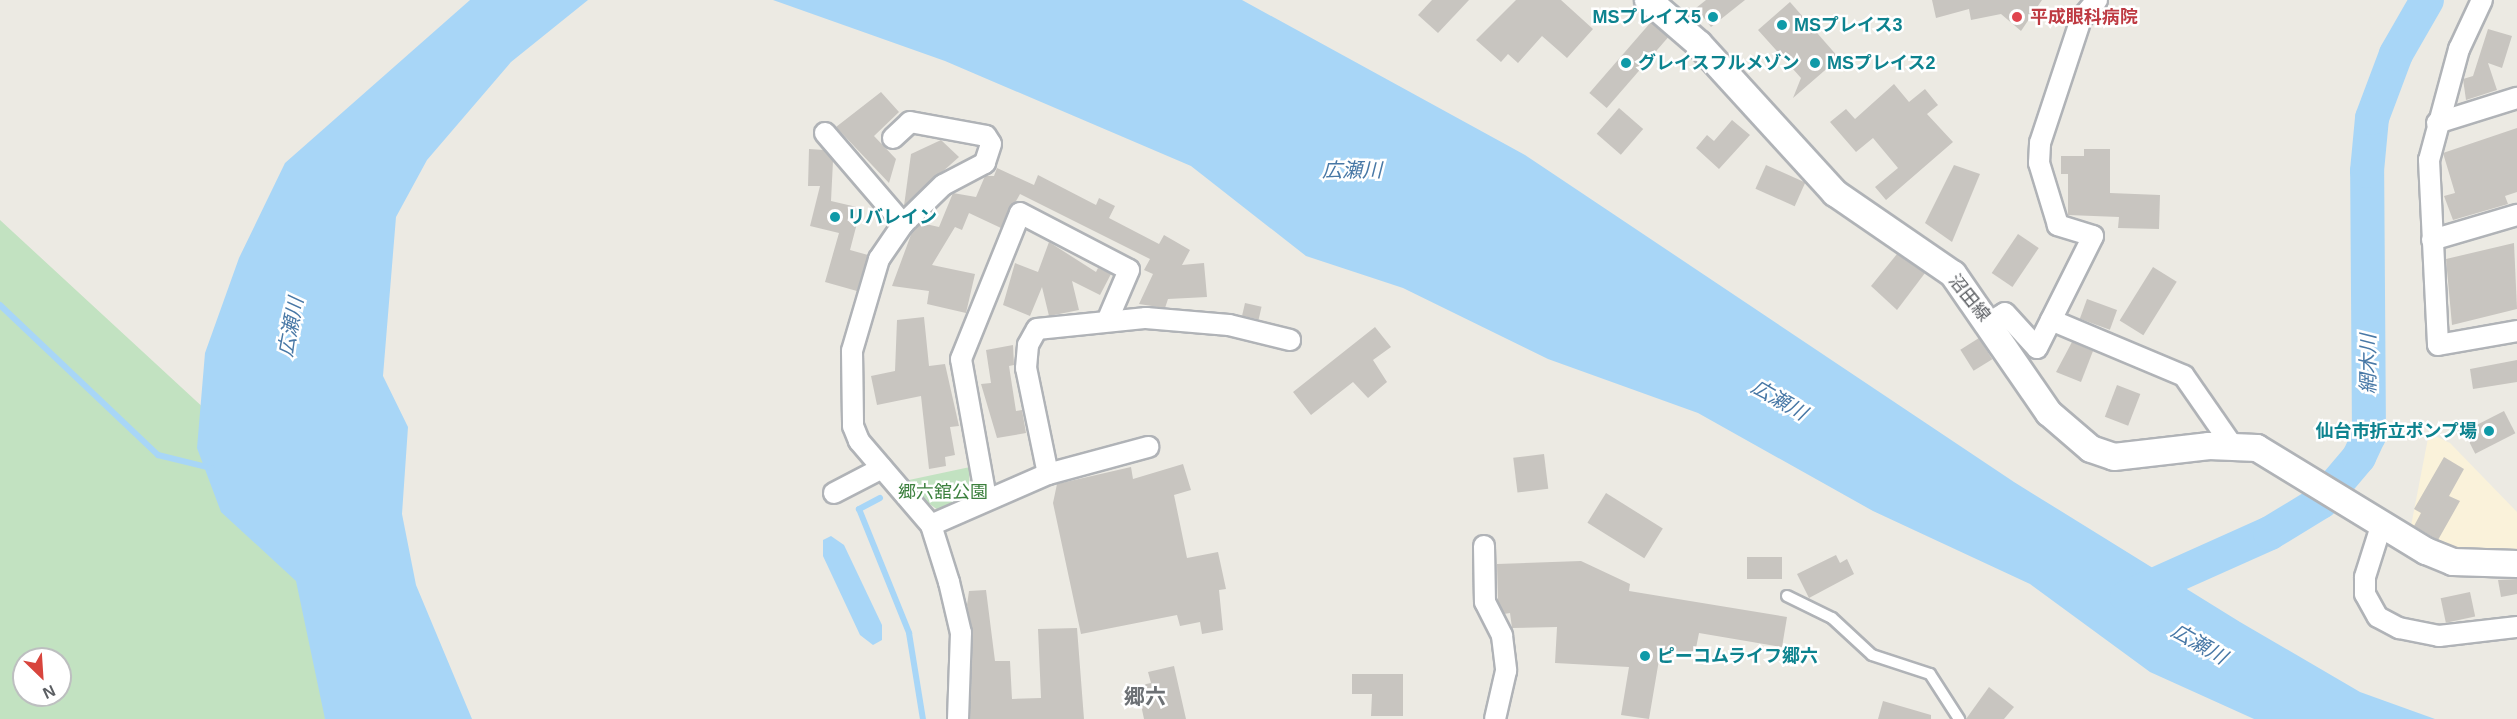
<!DOCTYPE html>
<html>
<head>
<meta charset="utf-8">
<style>
  body { margin:0 }
  #map { position:relative; width:2517px; height:719px; overflow:hidden; background:#eceae3; font-family:Helvetica,"Noto Sans JP",sans-serif }
  div>[style] { position:absolute }
  [style*='--x'] { left:calc(var(--x)*1px); top:calc(var(--y)*1px); width:calc(var(--w)*1px); rotate:calc(var(--a)*1deg) }
  .commercial>* { inset:0; background:#faf2da }
  .green>* { inset:0; background:#c2e2c1 }
  .water>* { inset:0; background:#a8d6f7 }
  .stream>* { height:6px; margin:-3px; padding:0 3px; transform-origin:3px; border-radius:3px; background:#a8d6f7 }
  .river>* { height:34px; margin:-17px; padding:0 17px; transform-origin:17px; border-radius:17px; background:#a8d6f7 }
  .building>* { inset:0; background:#c8c5c0; transform-origin:0 0 }
  .roads { filter:drop-shadow(2px 0 #b0b3b7) drop-shadow(-2px 0 #b0b3b7) drop-shadow(0 2px #b0b3b7) drop-shadow(0 -2px #b0b3b7) }
  .service>* { height:10px; margin:-5px; padding:0 5px; transform-origin:5px; border-radius:5px; background:#fff }
  .minor>* { height:20px; margin:-10px; padding:0 10px; transform-origin:10px; border-radius:10px; background:#fff }
  .tertiary>* { height:26px; margin:-13px; padding:0 13px; transform-origin:13px; border-radius:13px; background:#fff }
  .dots>* { width:16px; height:16px; translate:-50% -50%; box-sizing:border-box; border:3px solid #fff; border-radius:50% }
  span { translate:-50% -50%; white-space:nowrap; text-align:center; line-height:1.15; -webkit-text-stroke:5px #fff; paint-order:stroke }
  .culture-label { font-size:18px; color:#0d838f; font-weight:700 }
  .right { translate:-100% -50%; text-align:right }
  .left { translate:0 -50%; text-align:left }
  .health-label { font-size:18px; color:#be3a42; font-weight:700 }
  .street-label { font-size:18px; color:#5b5e62 }
  .park-label { font-size:18px; color:#3c803e }
  .water-label { font-size:20px; color:#4878a6; font-style:italic }
  .quarter-label { font-size:21px; color:#6c7074; font-weight:700 }
  .north { position:absolute; left:12px; top:647px; width:60px; height:60px; box-sizing:border-box; background:#fff; border:2px solid #bdbfc0; border-radius:50%; rotate:155deg; font-size:16px; font-weight:700; line-height:24px; text-align:center; color:#5b5e62 }
  .north::after { content:''; display:block; margin:auto; width:21px; height:27px; background:#d8453d; clip-path:polygon(50% 0,100% 100%,50% 72%,0 100%) }
</style>
</head>
<body>
<div id="map">
  <div class="commercial">
    <div style="clip-path:polygon(2429px 433px,2450px 443px,2517px 512px,2517px 549px,2455px 547px,2411px 526px)"></div>
  </div>
  <div class="green">
    <div style="clip-path:polygon(evenodd,0 220px,246px 447px,375px 719px,0 719px,0 220px,24px 659px,60px 659px,60px 695px,24px 695px,24px 659px)"></div>
    <div style="clip-path:polygon(970px 467px,968px 500px,944px 514px,918px 496px,909px 480px)"></div>
  </div>
  <div class="water">
    <div style="clip-path:polygon(470px 0,588px 0,511px 62px,427px 160px,396px 217px,383px 376px,408px 427px,402px 514px,416px 585px,472px 719px,325px 719px,296px 581px,221px 512px,197px 448px,205px 353px,239px 258px,285px 163px)"></div>
    <div style="clip-path:polygon(773px 0,1242px 0,1525px 155px,2014px 482px,2240px 622px,2360px 692px,2435px 719px,2254px 719px,2150px 672px,2030px 584px,1873px 511px,1698px 413px,1548px 359px,1403px 288px,1306px 256px,1191px 166px,945px 61px)"></div>
    <div style="clip-path:polygon(831px 536px,844px 545px,882px 625px,882px 640px,873px 645px,860px 635px,823px 556px,823px 540px)"></div>
  </div>
  <div class="stream">
    <div style="--x:0;--y:305;--w:218;--a:43.5"></div>
    <div style="--x:158;--y:455;--w:55;--a:13.8"></div>
    <div style="--x:880;--y:498;--w:24;--a:152"></div>
    <div style="--x:859;--y:509;--w:134;--a:68"></div>
    <div style="--x:909;--y:633;--w:87;--a:80.8"></div>
  </div>
  <div class="river">
    <div style="--x:2127;--y:597;--w:157;--a:-24.1"></div>
    <div style="--x:2270;--y:533;--w:60;--a:-31.3"></div>
    <div style="--x:2321;--y:502;--w:59;--a:-49.8"></div>
    <div style="--x:2359;--y:457;--w:23;--a:-65"></div>
    <div style="--x:2369;--y:436;--w:265;--a:-90.4"></div>
    <div style="--x:2367;--y:171;--w:53;--a:-84.6"></div>
    <div style="--x:2372;--y:118;--w:68;--a:-69.4"></div>
    <div style="--x:2396;--y:54;--w:62;--a:-60.1"></div>
  </div>
  <div class="building">
    <div style="clip-path:polygon(1432px 0,1469px 0,1438px 33px,1418px 15px)"></div>
    <div style="clip-path:polygon(1516px 0,1561px 0,1593px 29px,1567px 58px,1542px 36px,1518px 63px,1508px 54px,1501px 62px,1476px 40px)"></div>
    <div style="clip-path:polygon(1706px 0,1745px 0,1711px 27px,1696px 8px)"></div>
    <div style="clip-path:polygon(1932px 0,2042px 0,2021px 31px,2001px 14px,1971px 20px,1969px 9px,1936px 18px)"></div>
    <div style="clip-path:polygon(1790px 2px,1839px 58px,1793px 98px,1801px 78px,1758px 30px)"></div>
    <div style="left:1651px;top:22px;width:23px;height:94px;rotate:41deg"></div>
    <div style="clip-path:polygon(2488px 29px,2512px 36px,2502px 68px,2488px 63px,2497px 90px,2466px 100px,2463px 79px,2473px 76px)"></div>
    <div style="clip-path:polygon(1894px 84px,1909px 102px,1925px 89px,1938px 105px,1927px 114px,1953px 142px,1886px 200px,1875px 187px,1898px 168px,1873px 138px,1856px 152px,1830px 122px,1846px 109px,1855px 119px)"></div>
    <div style="clip-path:polygon(881px 92px,899px 112px,874px 136px,896px 159px,889px 183px,836px 127px)"></div>
    <div style="left:1619px;top:108px;width:32px;height:34px;rotate:41deg"></div>
    <div style="clip-path:polygon(1732px 120px,1750px 135px,1719px 169px,1696px 148px,1707px 135px,1714px 141px)"></div>
    <div style="clip-path:polygon(2517px 128px,2517px 192px,2505px 196px,2508px 204px,2453px 220px,2444px 196px,2455px 193px,2443px 153px)"></div>
    <div style="clip-path:polygon(941px 140px,959px 157px,904px 206px,911px 154px)"></div>
    <div style="clip-path:polygon(809px 149px,824px 150px,833px 161px,831px 201px,861px 208px,850px 250px,868px 255px,857px 291px,825px 282px,839px 233px,810px 226px,820px 186px,808px 186px)"></div>
    <div style="clip-path:polygon(2084px 149px,2110px 149px,2110px 193px,2160px 195px,2159px 229px,2118px 228px,2119px 217px,2068px 215px,2068px 174px,2061px 174px,2061px 156px,2084px 156px)"></div>
    <div style="left:1766px;top:165px;width:43px;height:26px;rotate:24deg"></div>
    <div style="clip-path:polygon(1954px 165px,1980px 174px,1952px 242px,1925px 223px)"></div>
    <div style="clip-path:polygon(997px 168px,1034px 185px,1038px 175px,1096px 205px,1099px 198px,1115px 206px,1109px 218px,1159px 244px,1164px 235px,1190px 250px,1182px 265px,1204px 263px,1207px 297px,1168px 299px,1165px 308px,1139px 304px,1153px 274px,1144px 270px,1150px 259px,1020px 194px,1001px 228px,969px 213px,962px 230px,955px 227px,932px 265px,975px 274px,966px 313px,927px 304px,929px 291px,892px 286px,912px 232px,921px 223px,939px 227px,953px 193px,976px 197px,985px 176px,994px 176px)"></div>
    <div style="left:2018px;top:234px;width:25px;height:47px;rotate:34deg"></div>
    <div style="clip-path:polygon(1049px 242px,1096px 272px,1098px 268px,1111px 274px,1100px 295px,1072px 281px,1079px 310px,1049px 316px,1042px 287px,1030px 316px,1003px 305px,1015px 263px,1038px 272px)"></div>
    <div style="clip-path:polygon(2514px 243px,2517px 309px,2452px 325px,2446px 259px)"></div>
    <div style="clip-path:polygon(1897px 254px,1925px 273px,1897px 310px,1871px 286px)"></div>
    <div style="left:2153px;top:267px;width:28px;height:63px;rotate:32deg"></div>
    <div style="left:2087px;top:299px;width:32px;height:21px;rotate:20deg"></div>
    <div style="left:1245px;top:303px;width:17px;height:13px;rotate:13deg"></div>
    <div style="clip-path:polygon(924px 317px,929px 366px,945px 364px,959px 426px,950px 427px,955px 455px,945px 457px,946px 466px,929px 469px,921px 396px,877px 405px,871px 376px,895px 371px,897px 320px)"></div>
    <div style="clip-path:polygon(1375px 327px,1391px 347px,1373px 360px,1387px 382px,1368px 398px,1353px 382px,1311px 415px,1293px 392px)"></div>
    <div style="left:1979px;top:338px;width:25px;height:22px;rotate:58deg"></div>
    <div style="clip-path:polygon(2072px 342px,2093px 351px,2081px 382px,2056px 372px)"></div>
    <div style="clip-path:polygon(1013px 345px,1014px 365px,1009px 366px,1016px 411px,1022px 410px,1026px 433px,997px 438px,981px 384px,991px 383px,986px 350px)"></div>
    <div style="clip-path:polygon(2517px 360px,2517px 382px,2473px 389px,2470px 369px)"></div>
    <div style="left:2117px;top:385px;width:25px;height:34px;rotate:21deg"></div>
    <div style="left:2504px;top:411px;width:25px;height:45px;rotate:63deg"></div>
    <div style="left:1544px;top:454px;width:35px;height:31px;rotate:83deg"></div>
    <div style="clip-path:polygon(2444px 457px,2464px 469px,2449px 496px,2460px 501px,2438px 540px,2414px 526px,2421px 513px,2414px 509px)"></div>
    <div style="clip-path:polygon(1183px 464px,1191px 490px,1174px 495px,1187px 558px,1218px 552px,1226px 589px,1219px 590px,1223px 630px,1202px 634px,1200px 622px,1180px 626px,1177px 615px,1081px 634px,1053px 503px,1057px 484px,1131px 467px,1133px 479px)"></div>
    <div style="left:1606px;top:493px;width:67px;height:35px;rotate:32deg"></div>
    <div style="clip-path:polygon(1836px 555px,1840px 563px,1847px 559px,1854px 574px,1809px 598px,1797px 574px)"></div>
    <div style="left:1782px;top:557px;width:22px;height:35px;rotate:90deg"></div>
    <div style="clip-path:polygon(1581px 561px,1630px 584px,1629px 591px,1787px 617px,1782px 647px,1699px 633px,1695px 653px,1660px 654px,1649px 719px,1621px 715px,1629px 667px,1555px 663px,1557px 627px,1512px 628px,1510px 613px,1504px 614px,1498px 601px,1497px 564px)"></div>
    <div style="clip-path:polygon(2517px 579px,2517px 594px,2501px 597px,2498px 580px)"></div>
    <div style="clip-path:polygon(986px 590px,995px 661px,1010px 661px,1012px 699px,1041px 698px,1038px 629px,1077px 628px,1084px 719px,970px 719px,973px 633px,967px 605px,969px 591px)"></div>
    <div style="left:2470px;top:592px;width:25px;height:30px;rotate:78deg"></div>
    <div style="clip-path:polygon(1174px 666px,1186px 719px,1144px 719px,1137px 686px,1151px 683px,1148px 672px)"></div>
    <div style="clip-path:polygon(1352px 674px,1403px 674px,1403px 716px,1371px 716px,1372px 694px,1352px 694px)"></div>
    <div style="clip-path:polygon(1989px 687px,2014px 707px,2004px 719px,1966px 719px)"></div>
    <div style="clip-path:polygon(1883px 701px,1931px 715px,1931px 719px,1878px 719px)"></div>
  </div>
  <div class="roads">
    <div class="service">
      <div style="--x:1787;--y:596;--w:50;--a:26.1"></div>
      <div style="--x:1832;--y:618;--w:54;--a:42.8"></div>
      <div style="--x:1872;--y:655;--w:61;--a:18.1"></div>
      <div style="--x:1930;--y:674;--w:54;--a:57.2"></div>
    </div>
    <div class="minor">
      <div style="--x:2482;--y:0;--w:54;--a:115.1"></div>
      <div style="--x:2459;--y:49;--w:115;--a:105.1"></div>
      <div style="--x:2429;--y:160;--w:185;--a:87.2"></div>
      <div style="--x:2438;--y:345;--w:80;--a:-10"></div>
      <div style="--x:2437;--y:123;--w:84;--a:-17.4"></div>
      <div style="--x:825;--y:133;--w:120;--a:49.4"></div>
      <div style="--x:893;--y:138;--w:23;--a:-43"></div>
      <div style="--x:910;--y:122;--w:77;--a:10.4"></div>
      <div style="--x:986;--y:136;--w:9;--a:58"></div>
      <div style="--x:991;--y:144;--w:20;--a:108"></div>
      <div style="--x:985;--y:163;--w:47;--a:152.4"></div>
      <div style="--x:943;--y:185;--w:56;--a:135.7"></div>
      <div style="--x:903;--y:224;--w:42;--a:124.4"></div>
      <div style="--x:879;--y:259;--w:96;--a:106.4"></div>
      <div style="--x:852;--y:351;--w:75;--a:89.2"></div>
      <div style="--x:853;--y:426;--w:16;--a:68"></div>
      <div style="--x:859;--y:441;--w:111;--a:49.4"></div>
      <div style="--x:931;--y:525;--w:60;--a:72.5"></div>
      <div style="--x:949;--y:582;--w:52;--a:76.8"></div>
      <div style="--x:961;--y:633;--w:86;--a:92"></div>
      <div style="--x:2432;--y:240;--w:89;--a:-16.4"></div>
      <div style="--x:2051;--y:320;--w:144;--a:22.8"></div>
      <div style="--x:2184;--y:376;--w:84;--a:55.2"></div>
      <div style="--x:1990;--y:322;--w:17;--a:-31"></div>
      <div style="--x:2005;--y:313;--w:47;--a:47.6"></div>
      <div style="--x:2037;--y:348;--w:125;--a:-63.4"></div>
      <div style="--x:2093;--y:236;--w:37;--a:-163"></div>
      <div style="--x:2058;--y:225;--w:65;--a:-107"></div>
      <div style="--x:2039;--y:163;--w:20;--a:-87"></div>
      <div style="--x:2040;--y:143;--w:131;--a:-71.7"></div>
      <div style="--x:2081;--y:19;--w:25;--a:-50"></div>
      <div style="--x:1048;--y:474;--w:104;--a:-15.1"></div>
      <div style="--x:834;--y:493;--w:54;--a:-27.5"></div>
      <div style="--x:986;--y:498;--w:141;--a:-100.2"></div>
      <div style="--x:961;--y:359;--w:157;--a:-68"></div>
      <div style="--x:1020;--y:213;--w:123;--a:27.6"></div>
      <div style="--x:1129;--y:270;--w:53;--a:113.2"></div>
      <div style="--x:2382;--y:523;--w:57;--a:107.5"></div>
      <div style="--x:2365;--y:577;--w:17;--a:90"></div>
      <div style="--x:2365;--y:594;--w:26;--a:61"></div>
      <div style="--x:2378;--y:617;--w:24;--a:28"></div>
      <div style="--x:2399;--y:628;--w:41;--a:11.3"></div>
      <div style="--x:2439;--y:636;--w:79;--a:-6.6"></div>
      <div style="--x:931;--y:525;--w:128;--a:-23.6"></div>
      <div style="--x:1048;--y:474;--w:108;--a:-101.7"></div>
      <div style="--x:1026;--y:368;--w:23;--a:-85"></div>
      <div style="--x:1028;--y:345;--w:18;--a:-61"></div>
      <div style="--x:1037;--y:329;--w:110;--a:-5.8"></div>
      <div style="--x:1146;--y:318;--w:83;--a:4.8"></div>
      <div style="--x:1229;--y:325;--w:63;--a:13.8"></div>
      <div style="--x:1484;--y:546;--w:56;--a:89"></div>
      <div style="--x:1485;--y:602;--w:38;--a:63"></div>
      <div style="--x:1502;--y:636;--w:35;--a:83"></div>
      <div style="--x:1506;--y:671;--w:49;--a:102.9"></div>
    </div>
    <div class="tertiary">
      <div style="--x:1648;--y:0;--w:67;--a:40.8"></div>
      <div style="--x:1699;--y:44;--w:202;--a:47.6"></div>
      <div style="--x:1835;--y:193;--w:143;--a:34.5"></div>
      <div style="--x:1953;--y:274;--w:169;--a:55.4"></div>
      <div style="--x:2049;--y:413;--w:55;--a:40.6"></div>
      <div style="--x:2091;--y:449;--w:24;--a:19"></div>
      <div style="--x:2114;--y:457;--w:96;--a:-6.6"></div>
      <div style="--x:2209;--y:446;--w:48;--a:2.4"></div>
      <div style="--x:2257;--y:448;--w:198;--a:31.4"></div>
      <div style="--x:2426;--y:551;--w:29;--a:22"></div>
      <div style="--x:2453;--y:562;--w:64;--a:1.8"></div>
    </div>
  </div>
  <div class="dots">
    <div style="left:1713px;top:17px;background:#0f9aa8"></div>
    <div style="left:2017px;top:17px;background:#e0444e"></div>
    <div style="left:1782px;top:25px;background:#0f9aa8"></div>
    <div style="left:1626px;top:63px;background:#0f9aa8"></div>
    <div style="left:1815px;top:63px;background:#0f9aa8"></div>
    <div style="left:835px;top:217px;background:#0f9aa8"></div>
    <div style="left:2489px;top:431px;background:#0f9aa8"></div>
    <div style="left:1645px;top:656px;background:#0f9aa8"></div>
  </div>
  <div class="culture-label">
    <span class="right" style="left:1701px;top:17px">MSプレイス5</span>
    <span class="left" style="left:1794px;top:25px">MSプレイス3</span>
    <span class="left" style="left:1638px;top:63px">グレイスフルメゾン</span>
    <span class="left" style="left:1827px;top:63px">MSプレイス2</span>
    <span class="left" style="left:847px;top:217px">リバレイン</span>
    <span class="right" style="left:2477px;top:431px">仙台市折立ポンプ場</span>
    <span class="left" style="left:1657px;top:656px">ピーコムライフ郷六</span>
  </div>
  <div class="health-label">
    <span class="left" style="left:2030px;top:17px">平成眼科病院</span>
  </div>
  <div class="street-label">
    <span style="left:1969px;top:298px;rotate:51deg">沼田線</span>
  </div>
  <div class="park-label">
    <span style="left:943px;top:492px">郷六舘公園</span>
  </div>
  <div class="water-label">
    <span style="left:1352px;top:170px">広瀬川</span>
    <span style="left:291px;top:327px;rotate:-79deg">広瀬川</span>
    <span style="left:2368px;top:364px;rotate:-90deg">網木川</span>
    <span style="left:1779px;top:400px;rotate:30deg">広瀬川</span>
    <span style="left:2199px;top:644px;rotate:30deg">広瀬川</span>
  </div>
  <div class="quarter-label">
    <span style="left:1145px;top:697px">郷六</span>
  </div>
  <div class="north">N</div>
</div>
</body>
</html>
